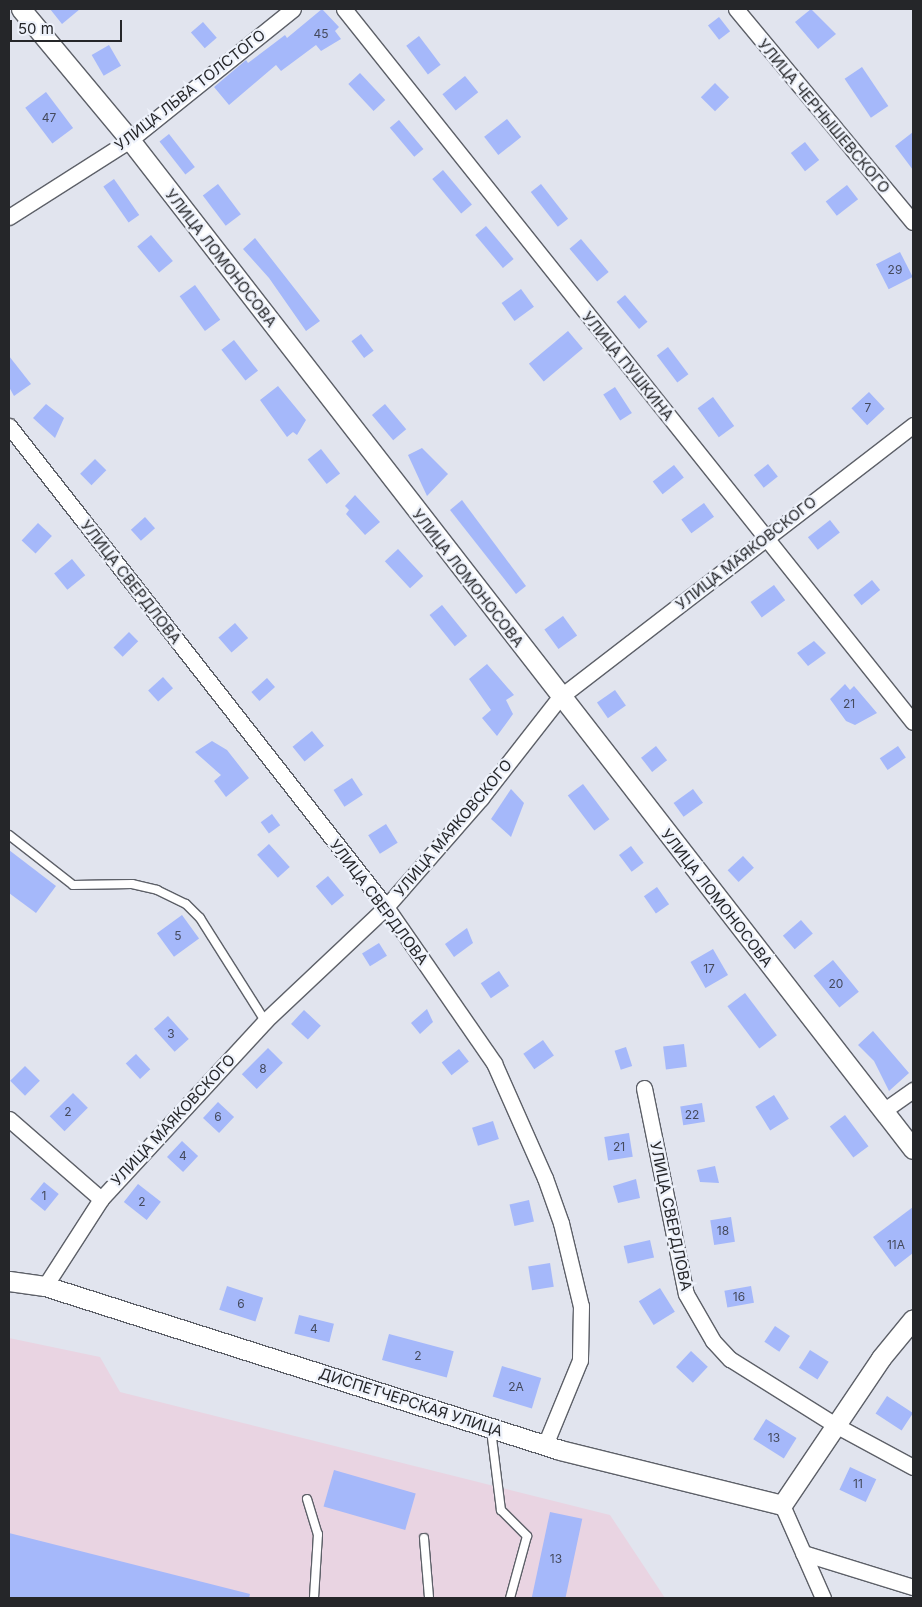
<!DOCTYPE html>
<html>
<head>
<meta charset="utf-8">
<style>
  body { margin:0 }
  #map { position:relative; width:922px; height:1607px; overflow:hidden; background:#e1e4ee; font-family:Inter,sans-serif }
  div>[style] { position:absolute }
  [style*='--x'] { left:calc(var(--x)*1px); top:calc(var(--y)*1px); width:calc(var(--w)*1px); rotate:calc(var(--a)*1deg) }
  .industrial>* { inset:0; background:#e9d4e2 }
  .building>* { inset:0; background:#a5b8fa; transform-origin:0 0 }
  .roads { filter:drop-shadow(1px 0 #5d6068) drop-shadow(-1px 0 #5d6068) drop-shadow(0 1px #5d6068) drop-shadow(0 -1px #5d6068) }
  .service>* { height:8px; margin:-4px; padding:0 4px; transform-origin:4px; border-radius:4px; background:#fff }
  .minor>* { height:15px; margin:-7.5px; padding:0 7.5px; transform-origin:7.5px; border-radius:7.5px; background:#fff }
  .tertiary>* { height:19px; margin:-9.5px; padding:0 9.5px; transform-origin:9.5px; border-radius:9.5px; background:#fff }
  span { translate:-50% -50%; white-space:nowrap; text-align:center; line-height:1.15; -webkit-text-stroke:4.5px #eef2fb; paint-order:stroke }
  .number-label { font-size:12px; color:#454a5d }
  .number-label span { -webkit-text-stroke-width:0 }
  .street-label { font-size:15px; color:#252629 }
  .frame { position:absolute; inset:0; border:10px solid #252629; pointer-events:none }
  .scale { position:absolute; left:10px; top:20px; width:112px; height:22px; box-sizing:border-box; border:2px solid #252629; border-top:0; padding-left:6px; font-size:15px; line-height:18px; white-space:nowrap; color:#252629; -webkit-text-stroke:4px #eef2fb; paint-order:stroke }
</style>
</head>
<body>
<div id="map">
  <div class="industrial">
    <div style="clip-path:polygon(9px 1338px,100px 1357px,120px 1392px,610px 1515px,665px 1598px,9px 1598px)"></div>
  </div>
  <div class="building">
    <div style="clip-path:polygon(50px 9px,80px 9px,62px 24px)"></div>
    <div style="clip-path:polygon(322px 9px,339px 27px,335px 31px,341px 39px,321px 51px,316px 45px,281px 71px,276px 65px,229px 105px,214px 87px,246px 60px,248px 63px,285px 35px,287px 38px)"></div>
    <div style="clip-path:polygon(811px 9px,836px 34px,818px 49px,795px 22px)"></div>
    <div style="left:719px;top:17px;width:18px;height:14px;rotate:52deg"></div>
    <div style="left:203px;top:22px;width:21px;height:16px;rotate:49deg"></div>
    <div style="left:419px;top:36px;width:36px;height:16px;rotate:53deg"></div>
    <div style="left:109px;top:45px;width:24px;height:20px;rotate:60deg"></div>
    <div style="left:862px;top:67px;width:47px;height:21px;rotate:56deg"></div>
    <div style="left:360px;top:73px;width:37px;height:16px;rotate:47deg"></div>
    <div style="left:465px;top:76px;width:21px;height:29px;rotate:51deg"></div>
    <div style="left:715px;top:83px;width:20px;height:20px;rotate:45deg"></div>
    <div style="left:46px;top:92px;width:45px;height:26px;rotate:53deg"></div>
    <div style="left:507px;top:119px;width:23px;height:29px;rotate:52deg"></div>
    <div style="left:399px;top:120px;width:38px;height:12px;rotate:50deg"></div>
    <div style="clip-path:polygon(913px 132px,913px 170px,895px 146px)"></div>
    <div style="left:169px;top:134px;width:42px;height:12px;rotate:52deg"></div>
    <div style="left:805px;top:142px;width:23px;height:18px;rotate:52deg"></div>
    <div style="left:443px;top:170px;width:45px;height:14px;rotate:50deg"></div>
    <div style="left:114px;top:179px;width:44px;height:13px;rotate:55deg"></div>
    <div style="left:218px;top:184px;width:38px;height:19px;rotate:53deg"></div>
    <div style="left:541px;top:184px;width:44px;height:13px;rotate:52deg"></div>
    <div style="left:847px;top:185px;width:18px;height:27px;rotate:52deg"></div>
    <div style="left:486px;top:226px;width:43px;height:14px;rotate:50deg"></div>
    <div style="left:151px;top:235px;width:34px;height:18px;rotate:50deg"></div>
    <div style="clip-path:polygon(255px 238px,320px 321px,306px 331px,269px 278px,243px 249px)"></div>
    <div style="left:581px;top:239px;width:43px;height:15px;rotate:50deg"></div>
    <div style="left:900px;top:252px;width:28px;height:27px;rotate:63deg"></div>
    <div style="left:195px;top:285px;width:43px;height:19px;rotate:54deg"></div>
    <div style="left:521px;top:289px;width:22px;height:24px;rotate:54deg"></div>
    <div style="left:625px;top:295px;width:35px;height:11px;rotate:50deg"></div>
    <div style="left:568px;top:331px;width:23px;height:51px;rotate:50deg"></div>
    <div style="left:361px;top:334px;width:21px;height:12px;rotate:53deg"></div>
    <div style="left:234px;top:340px;width:39px;height:16px;rotate:52deg"></div>
    <div style="left:668px;top:347px;width:34px;height:14px;rotate:53deg"></div>
    <div style="clip-path:polygon(9px 356px,31px 384px,14px 396px,9px 387px)"></div>
    <div style="clip-path:polygon(278px 386px,306px 420px,297px 435px,293px 432px,287px 437px,260px 400px)"></div>
    <div style="left:615px;top:387px;width:31px;height:14px;rotate:57deg"></div>
    <div style="left:869px;top:392px;width:23px;height:24px;rotate:47deg"></div>
    <div style="left:713px;top:397px;width:36px;height:19px;rotate:54deg"></div>
    <div style="clip-path:polygon(46px 404px,64px 418px,55px 438px,33px 418px)"></div>
    <div style="left:385px;top:404px;width:33px;height:17px;rotate:50deg"></div>
    <div style="clip-path:polygon(422px 448px,448px 474px,427px 496px,408px 455px)"></div>
    <div style="left:321px;top:449px;width:31px;height:17px;rotate:52deg"></div>
    <div style="left:95px;top:459px;width:16px;height:21px;rotate:45deg"></div>
    <div style="left:768px;top:464px;width:16px;height:18px;rotate:52deg"></div>
    <div style="left:674px;top:465px;width:16px;height:27px;rotate:52deg"></div>
    <div style="clip-path:polygon(355px 495px,380px 522px,365px 535px,346px 514px,349px 510px,345px 506px)"></div>
    <div style="clip-path:polygon(462px 500px,526px 586px,516px 594px,450px 510px)"></div>
    <div style="left:704px;top:503px;width:17px;height:28px;rotate:54deg"></div>
    <div style="left:145px;top:517px;width:15px;height:19px;rotate:48deg"></div>
    <div style="left:830px;top:520px;width:16px;height:28px;rotate:52deg"></div>
    <div style="left:38px;top:523px;width:19px;height:24px;rotate:43deg"></div>
    <div style="left:398px;top:549px;width:37px;height:18px;rotate:47deg"></div>
    <div style="left:72px;top:559px;width:21px;height:23px;rotate:51deg"></div>
    <div style="left:872px;top:580px;width:13px;height:24px;rotate:51deg"></div>
    <div style="left:774px;top:585px;width:19px;height:29px;rotate:54deg"></div>
    <div style="left:442px;top:605px;width:40px;height:16px;rotate:51deg"></div>
    <div style="left:563px;top:616px;width:24px;height:23px;rotate:54deg"></div>
    <div style="left:235px;top:623px;width:20px;height:22px;rotate:49deg"></div>
    <div style="left:129px;top:632px;width:13px;height:22px;rotate:45deg"></div>
    <div style="clip-path:polygon(814px 641px,826px 653px,808px 666px,797px 653px)"></div>
    <div style="clip-path:polygon(487px 664px,514px 695px,506px 700px,513px 714px,497px 736px,482px 718px,491px 710px,469px 679px)"></div>
    <div style="left:163px;top:677px;width:15px;height:20px;rotate:48deg"></div>
    <div style="left:267px;top:678px;width:12px;height:21px;rotate:48deg"></div>
    <div style="clip-path:polygon(845px 684px,850px 690px,854px 686px,877px 713px,855px 725px,846px 721px,830px 699px)"></div>
    <div style="left:615px;top:690px;width:19px;height:22px;rotate:55deg"></div>
    <div style="left:312px;top:731px;width:19px;height:25px;rotate:51deg"></div>
    <div style="clip-path:polygon(212px 741px,227px 750px,249px 778px,226px 797px,214px 781px,221px 775px,195px 752px)"></div>
    <div style="left:656px;top:746px;width:18px;height:19px;rotate:52deg"></div>
    <div style="left:898px;top:746px;width:14px;height:22px;rotate:56deg"></div>
    <div style="left:352px;top:778px;width:20px;height:22px;rotate:57deg"></div>
    <div style="left:583px;top:784px;width:44px;height:19px;rotate:53deg"></div>
    <div style="clip-path:polygon(511px 789px,524px 803px,511px 837px,491px 819px)"></div>
    <div style="left:693px;top:789px;width:17px;height:24px;rotate:54deg"></div>
    <div style="left:272px;top:814px;width:14px;height:14px;rotate:54deg"></div>
    <div style="left:386px;top:824px;width:22px;height:21px;rotate:58deg"></div>
    <div style="left:269px;top:844px;width:31px;height:16px;rotate:48deg"></div>
    <div style="left:631px;top:846px;width:21px;height:15px;rotate:53deg"></div>
    <div style="clip-path:polygon(9px 850px,56px 886px,36px 913px,9px 893px)"></div>
    <div style="left:743px;top:856px;width:16px;height:21px;rotate:47deg"></div>
    <div style="left:328px;top:876px;width:25px;height:16px;rotate:50deg"></div>
    <div style="left:657px;top:887px;width:21px;height:16px;rotate:55deg"></div>
    <div style="left:182px;top:915px;width:29px;height:31px;rotate:54deg"></div>
    <div style="left:801px;top:920px;width:18px;height:24px;rotate:49deg"></div>
    <div style="clip-path:polygon(467px 928px,473px 943px,454px 957px,445px 944px)"></div>
    <div style="left:379px;top:943px;width:15px;height:20px;rotate:58deg"></div>
    <div style="left:713px;top:949px;width:30px;height:26px;rotate:60deg"></div>
    <div style="left:833px;top:960px;width:41px;height:25px;rotate:51deg"></div>
    <div style="left:499px;top:971px;width:18px;height:22px;rotate:56deg"></div>
    <div style="left:745px;top:993px;width:53px;height:22px;rotate:53deg"></div>
    <div style="clip-path:polygon(427px 1009px,433px 1022px,420px 1034px,411px 1023px)"></div>
    <div style="left:304px;top:1010px;width:23px;height:19px;rotate:43deg"></div>
    <div style="left:168px;top:1016px;width:31px;height:19px;rotate:48deg"></div>
    <div style="clip-path:polygon(873px 1031px,909px 1073px,889px 1091px,874px 1061px,858px 1045px)"></div>
    <div style="left:543px;top:1040px;width:19px;height:24px;rotate:55deg"></div>
    <div style="left:684px;top:1044px;width:23px;height:21px;rotate:83deg"></div>
    <div style="left:626px;top:1047px;width:20px;height:12px;rotate:72deg"></div>
    <div style="left:268px;top:1048px;width:21px;height:37px;rotate:45deg"></div>
    <div style="left:459px;top:1049px;width:16px;height:22px;rotate:52deg"></div>
    <div style="left:136px;top:1054px;width:21px;height:14px;rotate:47deg"></div>
    <div style="left:25px;top:1066px;width:21px;height:21px;rotate:45deg"></div>
    <div style="left:73px;top:1093px;width:21px;height:33px;rotate:45deg"></div>
    <div style="left:774px;top:1095px;width:28px;height:22px;rotate:58deg"></div>
    <div style="left:218px;top:1102px;width:22px;height:22px;rotate:43deg"></div>
    <div style="left:702px;top:1103px;width:19px;height:22px;rotate:81deg"></div>
    <div style="left:845px;top:1115px;width:39px;height:19px;rotate:53deg"></div>
    <div style="left:493px;top:1121px;width:19px;height:22px;rotate:72deg"></div>
    <div style="left:629px;top:1133px;width:24px;height:25px;rotate:81deg"></div>
    <div style="left:182px;top:1141px;width:22px;height:22px;rotate:43deg"></div>
    <div style="clip-path:polygon(715px 1166px,719px 1183px,700px 1182px,697px 1170px)"></div>
    <div style="clip-path:polygon(636px 1179px,640px 1198px,618px 1203px,613px 1186px)"></div>
    <div style="left:44px;top:1182px;width:19px;height:22px;rotate:39deg"></div>
    <div style="left:138px;top:1184px;width:29px;height:23px;rotate:38deg"></div>
    <div style="left:529px;top:1200px;width:22px;height:20px;rotate:77deg"></div>
    <div style="clip-path:polygon(913px 1207px,913px 1253px,895px 1267px,873px 1237px)"></div>
    <div style="left:731px;top:1217px;width:25px;height:21px;rotate:81deg"></div>
    <div style="left:650px;top:1240px;width:18px;height:27px;rotate:77deg"></div>
    <div style="left:550px;top:1263px;width:24px;height:22px;rotate:81deg"></div>
    <div style="left:227px;top:1286px;width:38px;height:25px;rotate:18deg"></div>
    <div style="left:751px;top:1286px;width:17px;height:27px;rotate:80deg"></div>
    <div style="left:660px;top:1288px;width:28px;height:25px;rotate:58deg"></div>
    <div style="left:299px;top:1315px;width:36px;height:19px;rotate:14deg"></div>
    <div style="left:775px;top:1326px;width:18px;height:19px;rotate:34deg"></div>
    <div style="left:389px;top:1334px;width:67px;height:27px;rotate:15deg"></div>
    <div style="left:810px;top:1350px;width:22px;height:21px;rotate:32deg"></div>
    <div style="left:691px;top:1351px;width:23px;height:22px;rotate:43deg"></div>
    <div style="left:502px;top:1366px;width:41px;height:32px;rotate:17deg"></div>
    <div style="left:887px;top:1396px;width:31px;height:21px;rotate:33deg"></div>
    <div style="left:766px;top:1419px;width:36px;height:24px;rotate:32deg"></div>
    <div style="left:850px;top:1467px;width:29px;height:25px;rotate:25deg"></div>
    <div style="left:334px;top:1470px;width:85px;height:38px;rotate:16deg"></div>
    <div style="left:550px;top:1512px;width:33px;height:88px;rotate:12deg"></div>
    <div style="clip-path:polygon(9px 1533px,250px 1594px,249px 1598px,9px 1598px)"></div>
  </div>
  <div class="roads">
    <div class="service">
      <div style="--x:9;--y:835;--w:81;--a:38"></div>
      <div style="--x:73;--y:885;--w:59;--a:-1"></div>
      <div style="--x:132;--y:884;--w:26;--a:13"></div>
      <div style="--x:157;--y:890;--w:32;--a:26"></div>
      <div style="--x:186;--y:904;--w:20;--a:45"></div>
      <div style="--x:200;--y:918;--w:122;--a:57.7"></div>
      <div style="--x:491;--y:1430;--w:81;--a:82.9"></div>
      <div style="--x:501;--y:1510;--w:37;--a:45"></div>
      <div style="--x:527;--y:1536;--w:64;--a:105.3"></div>
      <div style="--x:307;--y:1499;--w:37;--a:73"></div>
      <div style="--x:318;--y:1534;--w:64;--a:93.6"></div>
      <div style="--x:424;--y:1538;--w:60;--a:85.2"></div>
    </div>
    <div class="minor">
      <div style="--x:344;--y:9;--w:912;--a:51.41"></div>
      <div style="--x:736;--y:9;--w:277;--a:50.3"></div>
      <div style="--x:9;--y:217;--w:143;--a:-32.5"></div>
      <div style="--x:130;--y:140;--w:209;--a:-38.8"></div>
      <div style="--x:9;--y:426;--w:611;--a:51.91"></div>
      <div style="--x:386;--y:907;--w:190;--a:55.3"></div>
      <div style="--x:494;--y:1063;--w:126;--a:66.1"></div>
      <div style="--x:545;--y:1178;--w:48;--a:70.4"></div>
      <div style="--x:561;--y:1223;--w:85;--a:76.5"></div>
      <div style="--x:581;--y:1306;--w:54;--a:91.1"></div>
      <div style="--x:580;--y:1360;--w:92;--a:112.4"></div>
      <div style="--x:644;--y:1088;--w:210;--a:78.5"></div>
      <div style="--x:686;--y:1294;--w:54;--a:60.1"></div>
      <div style="--x:713;--y:1341;--w:25;--a:47"></div>
      <div style="--x:730;--y:1359;--w:126;--a:32.1"></div>
      <div style="--x:837;--y:1426;--w:86;--a:28.3"></div>
      <div style="--x:883;--y:1111;--w:37;--a:-35"></div>
      <div style="--x:9;--y:1119;--w:122;--a:41"></div>
      <div style="--x:45;--y:1286;--w:103;--a:-57.2"></div>
      <div style="--x:101;--y:1199;--w:242;--a:-47.3"></div>
      <div style="--x:265;--y:1021;--w:166;--a:-43.3"></div>
      <div style="--x:386;--y:907;--w:145;--a:-48.9"></div>
      <div style="--x:481;--y:798;--w:128;--a:-52"></div>
      <div style="--x:560;--y:697;--w:446;--a:-37.6"></div>
      <div style="--x:782;--y:1505;--w:102;--a:66.2"></div>
      <div style="--x:803;--y:1553;--w:115;--a:17.2"></div>
    </div>
    <div class="tertiary">
      <div style="--x:21;--y:9;--w:170;--a:50.2"></div>
      <div style="--x:130;--y:140;--w:1277;--a:52.19"></div>
      <div style="--x:9;--y:1281;--w:36;--a:8"></div>
      <div style="--x:45;--y:1286;--w:540;--a:17.66"></div>
      <div style="--x:560;--y:1450;--w:229;--a:13.9"></div>
      <div style="--x:782;--y:1505;--w:177;--a:-56"></div>
      <div style="--x:881;--y:1358;--w:50;--a:-50.6"></div>
    </div>
  </div>
  <div class="number-label">
    <span style="left:321px;top:34px">45</span>
    <span style="left:49px;top:118px">47</span>
    <span style="left:895px;top:270px">29</span>
    <span style="left:868px;top:408px">7</span>
    <span style="left:849px;top:704px">21</span>
    <span style="left:178px;top:936px">5</span>
    <span style="left:709px;top:969px">17</span>
    <span style="left:836px;top:984px">20</span>
    <span style="left:171px;top:1034px">3</span>
    <span style="left:263px;top:1069px">8</span>
    <span style="left:68px;top:1112px">2</span>
    <span style="left:692px;top:1115px">22</span>
    <span style="left:218px;top:1117px">6</span>
    <span style="left:619px;top:1147px">21</span>
    <span style="left:183px;top:1156px">4</span>
    <span style="left:44px;top:1196px">1</span>
    <span style="left:142px;top:1202px">2</span>
    <span style="left:723px;top:1231px">18</span>
    <span style="left:896px;top:1245px">11А</span>
    <span style="left:739px;top:1297px">16</span>
    <span style="left:241px;top:1304px">6</span>
    <span style="left:314px;top:1329px">4</span>
    <span style="left:418px;top:1356px">2</span>
    <span style="left:516px;top:1387px">2А</span>
    <span style="left:774px;top:1438px">13</span>
    <span style="left:858px;top:1484px">11</span>
    <span style="left:556px;top:1559px">13</span>
  </div>
  <div class="street-label">
    <span style="left:190px;top:90px;rotate:-38deg">УЛИЦА ЛЬВА ТОЛСТОГО</span>
    <span style="left:824px;top:116px;rotate:50deg">УЛИЦА ЧЕРНЫШЕВСКОГО</span>
    <span style="left:221px;top:258px;rotate:52deg">УЛИЦА ЛОМОНОСОВА</span>
    <span style="left:628px;top:366px;rotate:51deg">УЛИЦА ПУШКИНА</span>
    <span style="left:746px;top:553px;rotate:-38deg">УЛИЦА МАЯКОВСКОГО</span>
    <span style="left:468px;top:578px;rotate:52deg">УЛИЦА ЛОМОНОСОВА</span>
    <span style="left:131px;top:582px;rotate:52deg">УЛИЦА СВЕРДЛОВА</span>
    <span style="left:453px;top:828px;rotate:-50deg">УЛИЦА МАЯКОВСКОГО</span>
    <span style="left:717px;top:898px;rotate:52deg">УЛИЦА ЛОМОНОСОВА</span>
    <span style="left:379px;top:902px;rotate:53deg">УЛИЦА СВЕРДЛОВА</span>
    <span style="left:173px;top:1120px;rotate:-47deg">УЛИЦА МАЯКОВСКОГО</span>
    <span style="left:671px;top:1216px;rotate:78deg">УЛИЦА СВЕРДЛОВА</span>
    <span style="left:411px;top:1402px;rotate:18deg">ДИСПЕТЧЕРСКАЯ УЛИЦА</span>
  </div>
  <div class="frame"></div>
  <div class="scale">50 m</div>
</div>
</body>
</html>
